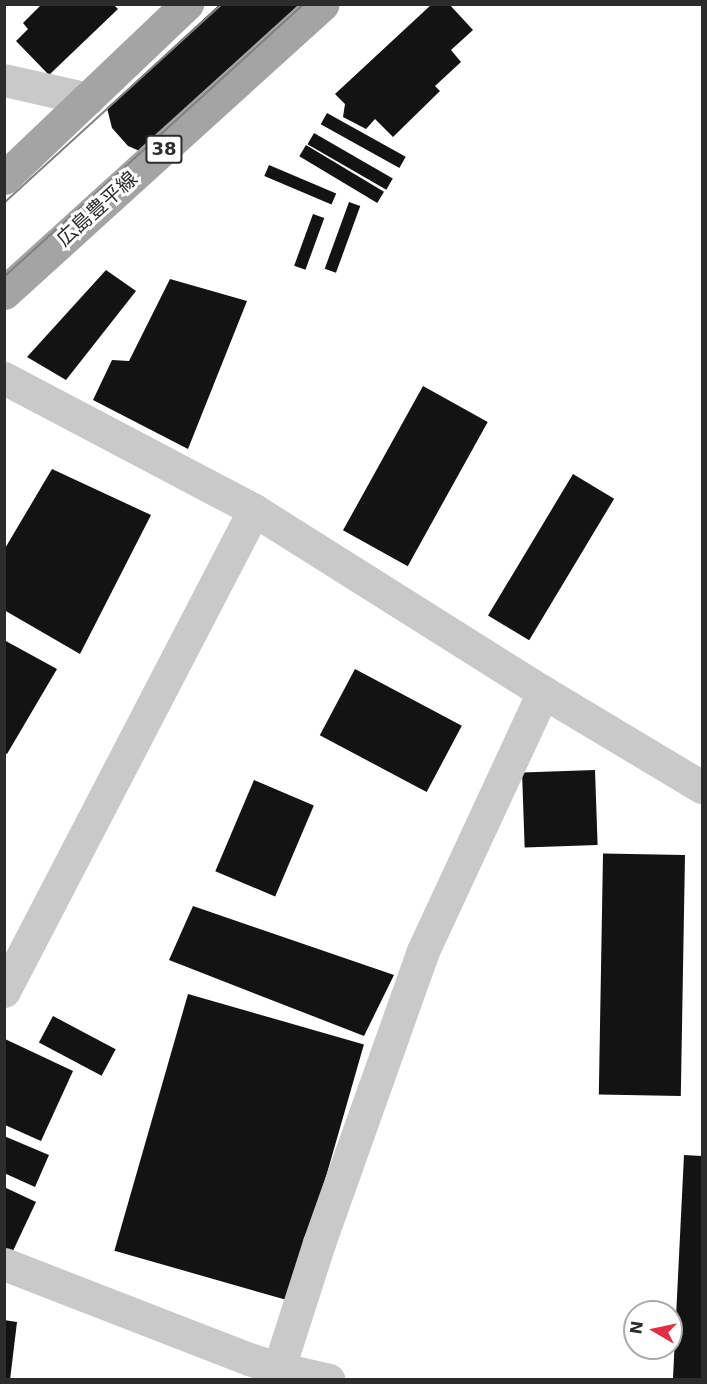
<!DOCTYPE html>
<html>
<head>
<meta charset="utf-8">
<style>
  body { margin:0 }
  #map { position:relative; width:707px; height:1384px; overflow:hidden; background:#fff; font-family:"DejaVu Sans","Noto Sans JP",sans-serif }
  div>[style] { position:absolute }
  [style*='--x'] { left:calc(var(--x)*1px); top:calc(var(--y)*1px); width:calc(var(--w)*1px); rotate:calc(var(--a)*1deg) }
  .building>* { inset:0; background:#131313; transform-origin:0 0 }
  .street>* { height:33px; margin:-16.5px; padding:0 16.5px; transform-origin:16.5px; border-radius:16.5px; background:#c9c9c9 }
  .primary>* { height:33px; margin:-16.5px; padding:0 16.5px; transform-origin:16.5px; border-radius:16.5px; background:#a4a4a4 }
  .tram>* { height:1.5px; margin:-0.75px; padding:0 0.75px; transform-origin:0.75px; border-radius:0.75px; background:#818181 }
  span { translate:-50% -50%; white-space:nowrap; text-align:center; line-height:1.15; -webkit-text-stroke:6px #fff; paint-order:stroke }
  .shield-label span { padding:2px 4px; background:#fff; border:2px solid; border-radius:4px; -webkit-text-stroke-width:0 }
  .shield-label { font-size:18px; color:#2c2c2c; font-weight:700 }
  .street-label { font-size:20px; color:#2c2c2c }
  .frame { position:absolute; inset:0; border:6px solid #2c2c2c; pointer-events:none }
  .north { position:absolute; left:623px; top:1300px; width:60px; height:60px; box-sizing:border-box; background:#fff; border:2px solid #ababab; border-radius:50%; rotate:279deg; font-size:16px; font-weight:700; line-height:24px; text-align:center; color:#2c2c2c }
  .north::after { content:''; display:block; margin:auto; width:21px; height:27px; background:#e32d47; clip-path:polygon(50% 0,100% 100%,50% 72%,0 100%) }
</style>
</head>
<body>
<div id="map">
  <div class="building">
    <div style="clip-path:polygon(42px 4px,113px 4px,118px 9px,49px 75px,16px 41px,28px 29px,23px 23px)"></div>
    <div style="clip-path:polygon(220px 4px,315px 4px,149px 155px,128px 146px,112px 128px,107px 108px)"></div>
    <div style="clip-path:polygon(432px 4px,449px 4px,473px 30px,451px 50px,461px 62px,435px 86px,440px 91px,393px 137px,375px 119px,366px 129px,343px 117px,345px 104px,335px 94px)"></div>
    <div style="left:327px;top:113px;width:90px;height:13px;rotate:29deg"></div>
    <div style="left:314px;top:133px;width:91px;height:13px;rotate:30deg"></div>
    <div style="left:306px;top:145px;width:91px;height:13px;rotate:31deg"></div>
    <div style="left:269px;top:165px;width:73px;height:12px;rotate:23deg"></div>
    <div style="left:349px;top:202px;width:12px;height:71px;rotate:20deg"></div>
    <div style="left:313px;top:214px;width:12px;height:55px;rotate:20deg"></div>
    <div style="clip-path:polygon(106px 270px,136px 291px,66px 380px,27px 357px)"></div>
    <div style="clip-path:polygon(170px 279px,247px 301px,188px 449px,93px 400px,112px 360px,129px 361px)"></div>
    <div style="left:423px;top:386px;width:74px;height:165px;rotate:29deg"></div>
    <div style="clip-path:polygon(52px 469px,151px 515px,80px 654px,4px 610px,4px 550px)"></div>
    <div style="left:573px;top:474px;width:48px;height:165px;rotate:31deg"></div>
    <div style="clip-path:polygon(4px 640px,57px 669px,7px 754px,4px 753px)"></div>
    <div style="left:355px;top:669px;width:121px;height:75px;rotate:28deg"></div>
    <div style="left:595px;top:770px;width:75px;height:73px;rotate:88deg"></div>
    <div style="left:254px;top:780px;width:65px;height:99px;rotate:23deg"></div>
    <div style="left:685px;top:855px;width:241px;height:82px;rotate:91deg"></div>
    <div style="clip-path:polygon(193px 906px,394px 975px,364px 1036px,169px 960px)"></div>
    <div style="left:188px;top:994px;width:183px;height:267px;rotate:16deg"></div>
    <div style="left:53px;top:1016px;width:71px;height:30px;rotate:28deg"></div>
    <div style="clip-path:polygon(5px 1039px,73px 1071px,41px 1141px,5px 1125px)"></div>
    <div style="clip-path:polygon(4px 1136px,49px 1155px,35px 1187px,4px 1173px)"></div>
    <div style="clip-path:polygon(684px 1155px,702px 1156px,702px 1380px,673px 1378px)"></div>
    <div style="clip-path:polygon(4px 1187px,36px 1202px,12px 1253px,4px 1250px)"></div>
    <div style="clip-path:polygon(4px 1320px,17px 1322px,10px 1380px,4px 1380px)"></div>
  </div>
  <div class="street">
    <div style="--x:4;--y:80;--w:86;--a:12.7"></div>
    <div style="--x:4;--y:378;--w:283;--a:27.8"></div>
    <div style="--x:254;--y:510;--w:342;--a:32.2"></div>
    <div style="--x:543;--y:692;--w:185;--a:30.9"></div>
    <div style="--x:4;--y:991;--w:542;--a:-62.54"></div>
    <div style="--x:4;--y:1264;--w:263;--a:21.2"></div>
    <div style="--x:249;--y:1359;--w:29;--a:18"></div>
    <div style="--x:277;--y:1368;--w:53;--a:13"></div>
    <div style="--x:275;--y:1380;--w:144;--a:-72.2"></div>
    <div style="--x:319;--y:1243;--w:308;--a:-70.4"></div>
    <div style="--x:422;--y:953;--w:288;--a:-65.1"></div>
  </div>
  <div class="primary">
    <div style="--x:4;--y:178;--w:253;--a:-43.6"></div>
    <div style="--x:4;--y:293;--w:430;--a:-42.2"></div>
  </div>
  <div class="tram">
    <div style="--x:4;--y:203;--w:295;--a:-42.4"></div>
    <div style="--x:4;--y:277;--w:406;--a:-42.3"></div>
  </div>
  <div class="shield-label">
    <span style="left:164px;top:149px">38</span>
  </div>
  <div class="street-label">
    <span style="left:97px;top:209px;rotate:-42deg">広島豊平線</span>
  </div>
  <div class="frame"></div>
  <div class="north">N</div>
</div>
</body>
</html>
